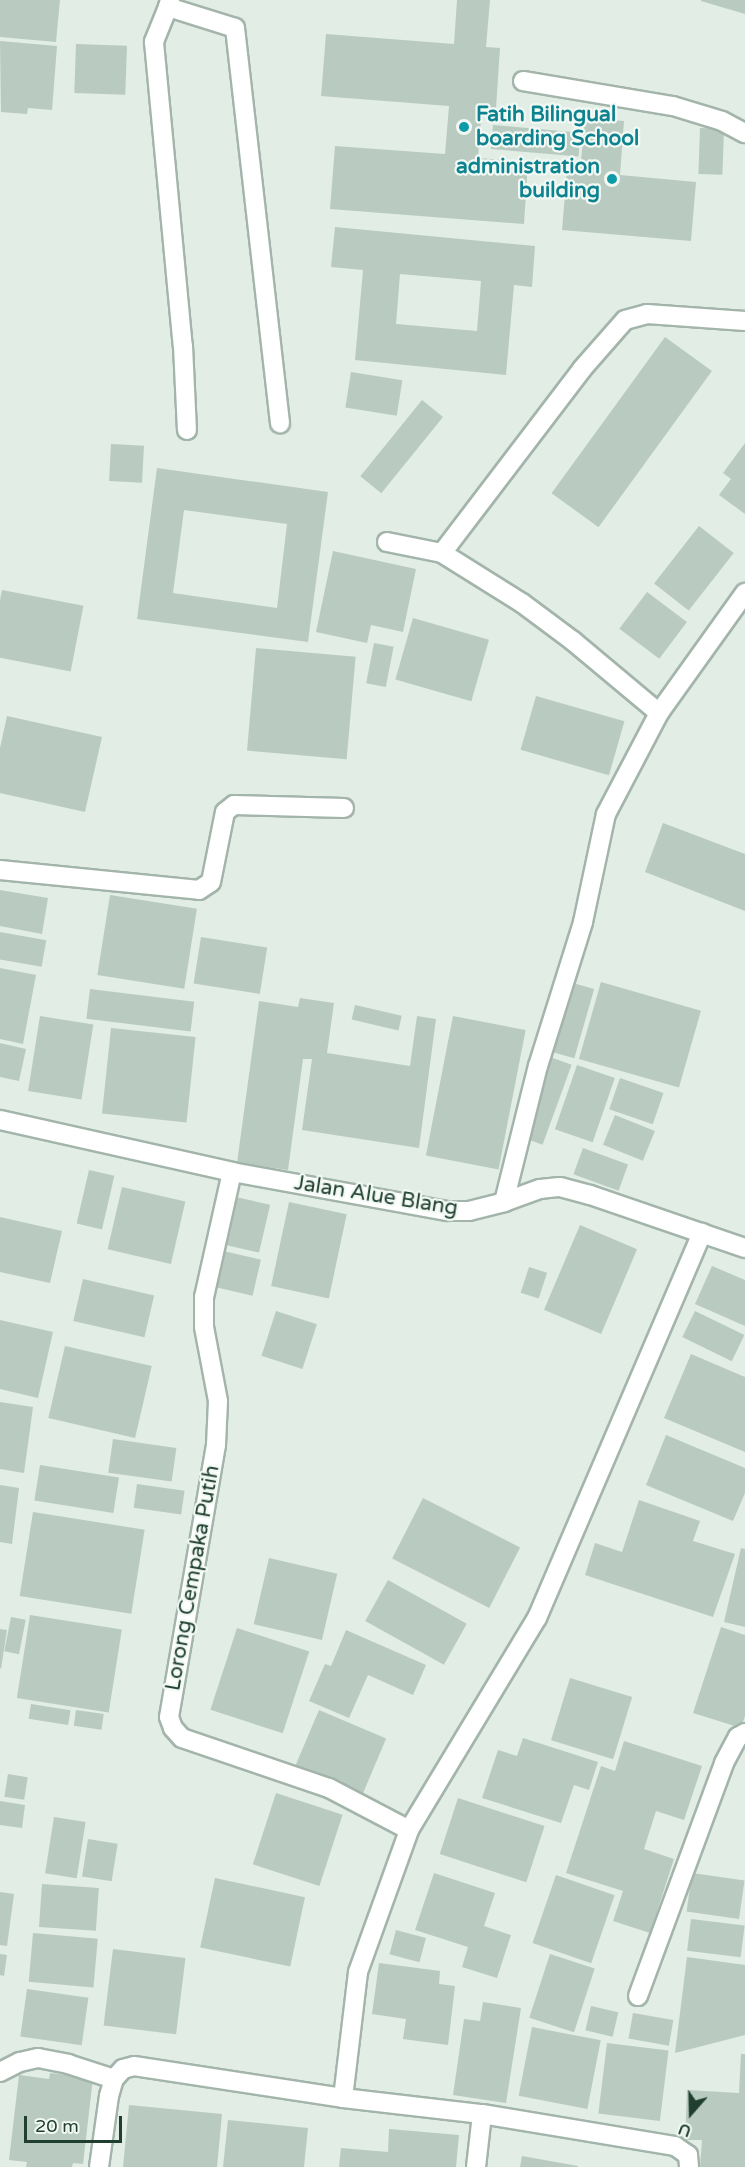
<!DOCTYPE html>
<html>
<head>
<meta charset="utf-8">
<style>
  body { margin:0 }
  #map { position:relative; width:745px; height:2167px; overflow:hidden; background:#e1ede5; font-family:"Varela Round",sans-serif }
  div>[style] { position:absolute }
  [style*='--x'] { left:calc(var(--x)*1px); top:calc(var(--y)*1px); width:calc(var(--w)*1px); rotate:calc(var(--a)*1deg) }
  .building>* { inset:0; background:#b9cbc0; transform-origin:0 0 }
  .roads { filter:drop-shadow(2px 0 #a3b5ab) drop-shadow(-2px 0 #a3b5ab) drop-shadow(0 2px #a3b5ab) drop-shadow(0 -2px #a3b5ab) }
  .minor>* { height:18px; margin:-9px; padding:0 9px; transform-origin:9px; border-radius:9px; background:#fff }
  .dots>* { width:16px; height:16px; translate:-50% -50%; box-sizing:border-box; border:3px solid #f2f9f4; border-radius:50% }
  span { translate:-50% -50%; white-space:nowrap; text-align:center; line-height:1.15; -webkit-text-stroke:4.5px #f2f9f4; paint-order:stroke }
  .culture-label { font-size:21px; color:#0d838f; font-weight:700 }
  .left { translate:0 -50%; text-align:left }
  .right { translate:-100% -50%; text-align:right }
  .street-label { font-size:21px; color:#203f30 }
  .north { position:absolute; left:661px; top:2083px; width:60px; height:60px; -webkit-text-stroke:4px #f2f9f4; paint-order:stroke; rotate:200deg; font-size:16px; font-weight:700; line-height:24px; text-align:center; color:#203f30 }
  .north::after { content:''; display:block; margin:auto; width:21px; height:27px; background:#203f30; clip-path:polygon(50% 0,100% 100%,50% 72%,0 100%) }
  .scale { position:absolute; left:24px; top:2116px; width:98px; height:27px; box-sizing:border-box; border:3px solid #203f30; border-top:0; padding-left:8px; font-size:18px; line-height:21px; white-space:nowrap; color:#203f30; -webkit-text-stroke:4px #f2f9f4; paint-order:stroke }
</style>
</head>
<body>
<div id="map">
  <div class="building">
    <div style="clip-path:polygon(0 0,60px 0,56px 42px,0 37px)"></div>
    <div style="clip-path:polygon(457px 0,490px 0,486px 47px,500px 48px,496px 108px,482px 107px,478px 158px,528px 162px,524px 224px,330px 209px,335px 146px,445px 154px,449px 106px,321px 96px,326px 34px,454px 44px)"></div>
    <div style="clip-path:polygon(701px 0,745px 0,745px 14px,701px 1px)"></div>
    <div style="clip-path:polygon(0 41px,57px 46px,52px 110px,28px 108px,27px 114px,1px 112px)"></div>
    <div style="left:76px;top:44px;width:51px;height:49px;rotate:2deg"></div>
    <div style="clip-path:polygon(585px 118px,624px 121px,620px 175px,696px 182px,691px 241px,562px 230px,567px 170px,580px 172px)"></div>
    <div style="left:493px;top:125px;width:88px;height:24px;rotate:5deg"></div>
    <div style="left:700px;top:128px;width:24px;height:46px;rotate:2deg"></div>
    <div style="clip-path:polygon(evenodd,335px 227px,535px 246px,532px 287px,514px 285px,506px 375px,355px 360px,363px 270px,331px 267px,335px 227px,400px 274px,481px 281px,477px 331px,396px 324px,400px 274px)"></div>
    <div style="left:665px;top:337px;width:58px;height:193px;rotate:36deg"></div>
    <div style="left:351px;top:372px;width:52px;height:36px;rotate:9deg"></div>
    <div style="left:422px;top:400px;width:27px;height:98px;rotate:39deg"></div>
    <div style="clip-path:polygon(745px 443px,745px 514px,719px 495px,731px 479px,723px 473px)"></div>
    <div style="left:111px;top:444px;width:33px;height:37px;rotate:3deg"></div>
    <div style="clip-path:polygon(evenodd,157px 468px,328px 492px,308px 642px,137px 619px,157px 468px,184px 510px,287px 524px,277px 608px,173px 593px,184px 510px)"></div>
    <div style="left:699px;top:526px;width:44px;height:73px;rotate:38deg"></div>
    <div style="clip-path:polygon(333px 551px,416px 569px,403px 632px,371px 625px,367px 643px,316px 632px)"></div>
    <div style="left:2px;top:590px;width:83px;height:67px;rotate:11deg"></div>
    <div style="left:647px;top:592px;width:50px;height:46px;rotate:37deg"></div>
    <div style="left:413px;top:618px;width:79px;height:64px;rotate:16deg"></div>
    <div style="left:374px;top:643px;width:20px;height:41px;rotate:11deg"></div>
    <div style="left:256px;top:648px;width:100px;height:103px;rotate:5deg"></div>
    <div style="left:536px;top:696px;width:92px;height:56px;rotate:16deg"></div>
    <div style="clip-path:polygon(7px 716px,102px 737px,85px 812px,0 793px,0 748px)"></div>
    <div style="clip-path:polygon(663px 823px,745px 854px,745px 911px,645px 872px)"></div>
    <div style="clip-path:polygon(0 890px,48px 898px,42px 934px,0 926px)"></div>
    <div style="left:110px;top:895px;width:88px;height:81px;rotate:9deg"></div>
    <div style="left:0;top:932px;width:47px;height:27px;rotate:10deg"></div>
    <div style="left:201px;top:937px;width:67px;height:47px;rotate:9deg"></div>
    <div style="clip-path:polygon(0 968px,36px 975px,23px 1044px,0 1039px)"></div>
    <div style="left:601px;top:982px;width:104px;height:80px;rotate:16deg"></div>
    <div style="left:573px;top:983px;width:22px;height:72px;rotate:16deg"></div>
    <div style="left:90px;top:989px;width:105px;height:30px;rotate:7deg"></div>
    <div style="clip-path:polygon(300px 998px,334px 1003px,327px 1053px,410px 1066px,417px 1016px,436px 1019px,419px 1148px,302px 1130px,312px 1059px,303px 1059px,288px 1170px,237px 1163px,259px 1001px,298px 1007px)"></div>
    <div style="left:355px;top:1005px;width:48px;height:15px;rotate:13deg"></div>
    <div style="left:40px;top:1016px;width:54px;height:76px;rotate:9deg"></div>
    <div style="left:453px;top:1016px;width:74px;height:142px;rotate:11deg"></div>
    <div style="left:111px;top:1028px;width:85px;height:86px;rotate:6deg"></div>
    <div style="clip-path:polygon(0 1043px,26px 1049px,19px 1081px,0 1077px)"></div>
    <div style="left:550px;top:1057px;width:23px;height:85px;rotate:20deg"></div>
    <div style="left:577px;top:1065px;width:40px;height:68px;rotate:19deg"></div>
    <div style="left:620px;top:1078px;width:46px;height:33px;rotate:19deg"></div>
    <div style="left:615px;top:1115px;width:43px;height:32px;rotate:22deg"></div>
    <div style="left:583px;top:1148px;width:48px;height:28px;rotate:20deg"></div>
    <div style="left:89px;top:1170px;width:26px;height:55px;rotate:13deg"></div>
    <div style="left:122px;top:1187px;width:65px;height:64px;rotate:13deg"></div>
    <div style="left:236px;top:1197px;width:35px;height:49px;rotate:13deg"></div>
    <div style="left:289px;top:1202px;width:59px;height:86px;rotate:12deg"></div>
    <div style="clip-path:polygon(0 1217px,62px 1231px,50px 1283px,0 1272px)"></div>
    <div style="left:580px;top:1225px;width:62px;height:92px;rotate:23deg"></div>
    <div style="left:219px;top:1250px;width:43px;height:37px;rotate:13deg"></div>
    <div style="clip-path:polygon(712px 1266px,745px 1280px,745px 1326px,695px 1304px)"></div>
    <div style="left:529px;top:1267px;width:19px;height:27px;rotate:18deg"></div>
    <div style="left:83px;top:1279px;width:73px;height:43px;rotate:13deg"></div>
    <div style="left:276px;top:1311px;width:43px;height:47px;rotate:18deg"></div>
    <div style="left:695px;top:1311px;width:55px;height:29px;rotate:26deg"></div>
    <div style="clip-path:polygon(0 1320px,53px 1332px,38px 1398px,0 1389px)"></div>
    <div style="left:65px;top:1346px;width:89px;height:74px;rotate:13deg"></div>
    <div style="clip-path:polygon(691px 1354px,745px 1377px,745px 1452px,664px 1418px)"></div>
    <div style="clip-path:polygon(0 1402px,33px 1407px,24px 1473px,0 1469px)"></div>
    <div style="clip-path:polygon(666px 1435px,745px 1468px,745px 1493px,733px 1521px,646px 1485px)"></div>
    <div style="left:113px;top:1439px;width:64px;height:34px;rotate:8deg"></div>
    <div style="left:40px;top:1465px;width:80px;height:36px;rotate:9deg"></div>
    <div style="left:137px;top:1484px;width:48px;height:24px;rotate:8deg"></div>
    <div style="clip-path:polygon(0 1485px,19px 1488px,12px 1544px,0 1542px)"></div>
    <div style="left:423px;top:1498px;width:109px;height:68px;rotate:27deg"></div>
    <div style="clip-path:polygon(639px 1500px,700px 1521px,693px 1541px,735px 1554px,713px 1617px,585px 1575px,595px 1543px,622px 1552px)"></div>
    <div style="left:33px;top:1512px;width:113px;height:85px;rotate:9deg"></div>
    <div style="clip-path:polygon(741px 1548px,745px 1549px,745px 1627px,724px 1622px)"></div>
    <div style="left:269px;top:1558px;width:70px;height:68px;rotate:13deg"></div>
    <div style="left:388px;top:1580px;width:90px;height:47px;rotate:29deg"></div>
    <div style="left:30px;top:1615px;width:93px;height:84px;rotate:9deg"></div>
    <div style="left:11px;top:1617px;width:15px;height:35px;rotate:11deg"></div>
    <div style="clip-path:polygon(721px 1627px,745px 1635px,745px 1716px,741px 1728px,693px 1713px)"></div>
    <div style="left:237px;top:1628px;width:76px;height:86px;rotate:18deg"></div>
    <div style="clip-path:polygon(0 1629px,7px 1630px,1px 1669px,0 1668px)"></div>
    <div style="clip-path:polygon(346px 1630px,426px 1665px,413px 1695px,368px 1675px,349px 1718px,309px 1701px,325px 1664px,331px 1666px)"></div>
    <div style="left:570px;top:1678px;width:65px;height:65px;rotate:17deg"></div>
    <div style="left:31px;top:1704px;width:40px;height:15px;rotate:9deg"></div>
    <div style="left:76px;top:1710px;width:28px;height:16px;rotate:8deg"></div>
    <div style="left:319px;top:1710px;width:73px;height:64px;rotate:23deg"></div>
    <div style="clip-path:polygon(523px 1738px,598px 1762px,589px 1790px,574px 1785px,561px 1823px,482px 1798px,498px 1750px,517px 1756px)"></div>
    <div style="clip-path:polygon(624px 1741px,702px 1766px,684px 1820px,656px 1811px,644px 1849px,674px 1859px,650px 1933px,613px 1921px,623px 1891px,566px 1873px,601px 1766px,615px 1771px)"></div>
    <div style="left:8px;top:1774px;width:20px;height:23px;rotate:9deg"></div>
    <div style="left:276px;top:1793px;width:70px;height:75px;rotate:18deg"></div>
    <div style="left:458px;top:1798px;width:91px;height:59px;rotate:18deg"></div>
    <div style="clip-path:polygon(0 1801px,25px 1805px,22px 1828px,0 1825px)"></div>
    <div style="left:54px;top:1817px;width:32px;height:57px;rotate:9deg"></div>
    <div style="left:88px;top:1839px;width:30px;height:38px;rotate:9deg"></div>
    <div style="clip-path:polygon(434px 1873px,495px 1893px,484px 1926px,511px 1935px,497px 1978px,462px 1967px,468px 1947px,415px 1930px)"></div>
    <div style="left:692px;top:1873px;width:53px;height:39px;rotate:8deg"></div>
    <div style="left:556px;top:1875px;width:62px;height:72px;rotate:19deg"></div>
    <div style="left:215px;top:1878px;width:92px;height:71px;rotate:12deg"></div>
    <div style="left:42px;top:1884px;width:57px;height:43px;rotate:4deg"></div>
    <div style="clip-path:polygon(0 1892px,14px 1894px,7px 1946px,0 1945px)"></div>
    <div style="left:691px;top:1919px;width:54px;height:32px;rotate:7deg"></div>
    <div style="left:396px;top:1930px;width:31px;height:25px;rotate:15deg"></div>
    <div style="left:33px;top:1933px;width:65px;height:49px;rotate:5deg"></div>
    <div style="left:113px;top:1949px;width:73px;height:77px;rotate:7deg"></div>
    <div style="clip-path:polygon(0 1954px,7px 1955px,4px 1976px,0 1975px)"></div>
    <div style="left:550px;top:1954px;width:47px;height:67px;rotate:18deg"></div>
    <div style="clip-path:polygon(687px 1957px,745px 1965px,745px 2035px,675px 2053px)"></div>
    <div style="clip-path:polygon(379px 1963px,440px 1971px,439px 1984px,455px 1986px,448px 2045px,403px 2039px,406px 2019px,372px 2014px)"></div>
    <div style="left:27px;top:1989px;width:62px;height:48px;rotate:8deg"></div>
    <div style="clip-path:polygon(483px 2002px,521px 2008px,506px 2103px,453px 2095px,464px 2019px,480px 2021px)"></div>
    <div style="left:591px;top:2006px;width:28px;height:25px;rotate:13deg"></div>
    <div style="left:633px;top:2013px;width:41px;height:26px;rotate:10deg"></div>
    <div style="left:532px;top:2027px;width:70px;height:70px;rotate:11deg"></div>
    <div style="left:607px;top:2043px;width:62px;height:71px;rotate:7deg"></div>
    <div style="clip-path:polygon(741px 2054px,745px 2054px,745px 2167px,700px 2167px,702px 2140px,685px 2140px,687px 2090px,739px 2093px)"></div>
    <div style="clip-path:polygon(50px 2073px,93px 2078px,83px 2164px,73px 2163px,72px 2167px,26px 2167px,27px 2162px,9px 2160px,19px 2075px,49px 2079px)"></div>
    <div style="clip-path:polygon(129px 2105px,222px 2114px,217px 2167px,123px 2167px)"></div>
    <div style="clip-path:polygon(228px 2120px,308px 2128px,304px 2167px,223px 2167px)"></div>
    <div style="clip-path:polygon(389px 2129px,459px 2135px,456px 2167px,339px 2167px,341px 2148px,388px 2152px)"></div>
    <div style="clip-path:polygon(522px 2156px,578px 2166px,578px 2167px,520px 2167px)"></div>
  </div>
  <div class="roads">
    <div class="minor">
      <div style="--x:170;--y:0;--w:7;--a:106"></div>
      <div style="--x:168;--y:7;--w:70;--a:17.4"></div>
      <div style="--x:235;--y:28;--w:398;--a:83.5"></div>
      <div style="--x:168;--y:7;--w:38;--a:112"></div>
      <div style="--x:154;--y:42;--w:305;--a:84.6"></div>
      <div style="--x:183;--y:346;--w:84;--a:87.3"></div>
      <div style="--x:523;--y:81;--w:152;--a:9.5"></div>
      <div style="--x:673;--y:106;--w:51;--a:17"></div>
      <div style="--x:722;--y:121;--w:26;--a:28"></div>
      <div style="--x:387;--y:542;--w:56;--a:11.3"></div>
      <div style="--x:442;--y:553;--w:94;--a:32"></div>
      <div style="--x:522;--y:603;--w:64;--a:36.7"></div>
      <div style="--x:573;--y:641;--w:112;--a:39.9"></div>
      <div style="--x:442;--y:553;--w:231;--a:-52.7"></div>
      <div style="--x:582;--y:369;--w:65;--a:-48.7"></div>
      <div style="--x:625;--y:320;--w:23;--a:-15"></div>
      <div style="--x:647;--y:314;--w:98;--a:4.1"></div>
      <div style="--x:0;--y:870;--w:200;--a:5.7"></div>
      <div style="--x:199;--y:890;--w:14;--a:-34"></div>
      <div style="--x:211;--y:882;--w:71;--a:-78.7"></div>
      <div style="--x:225;--y:812;--w:11;--a:-38"></div>
      <div style="--x:234;--y:805;--w:110;--a:1.6"></div>
      <div style="--x:0;--y:1120;--w:238;--a:12.6"></div>
      <div style="--x:232;--y:1172;--w:219;--a:10.3"></div>
      <div style="--x:447;--y:1211;--w:22;--a:0"></div>
      <div style="--x:469;--y:1211;--w:36;--a:-14"></div>
      <div style="--x:504;--y:1202;--w:38;--a:-20"></div>
      <div style="--x:540;--y:1189;--w:20;--a:-6"></div>
      <div style="--x:560;--y:1187;--w:31;--a:15"></div>
      <div style="--x:590;--y:1195;--w:164;--a:18.9"></div>
      <div style="--x:232;--y:1172;--w:128;--a:102.6"></div>
      <div style="--x:204;--y:1297;--w:30;--a:90"></div>
      <div style="--x:204;--y:1327;--w:75;--a:79.3"></div>
      <div style="--x:218;--y:1401;--w:44;--a:92.6"></div>
      <div style="--x:216;--y:1445;--w:276;--a:99.8"></div>
      <div style="--x:169;--y:1717;--w:12;--a:70"></div>
      <div style="--x:173;--y:1728;--w:13;--a:48"></div>
      <div style="--x:182;--y:1738;--w:155;--a:18.8"></div>
      <div style="--x:329;--y:1788;--w:90;--a:27.7"></div>
      <div style="--x:504;--y:1202;--w:140;--a:-76"></div>
      <div style="--x:538;--y:1066;--w:151;--a:-72.6"></div>
      <div style="--x:583;--y:922;--w:110;--a:-78"></div>
      <div style="--x:606;--y:814;--w:114;--a:-62.3"></div>
      <div style="--x:659;--y:713;--w:148;--a:-54.4"></div>
      <div style="--x:638;--y:1996;--w:248;--a:-69.7"></div>
      <div style="--x:724;--y:1763;--w:30;--a:-62"></div>
      <div style="--x:738;--y:1737;--w:8;--a:-30"></div>
      <div style="--x:0;--y:2072;--w:22;--a:-27"></div>
      <div style="--x:20;--y:2062;--w:18;--a:-13"></div>
      <div style="--x:38;--y:2058;--w:31;--a:11"></div>
      <div style="--x:68;--y:2064;--w:48;--a:18.1"></div>
      <div style="--x:343;--y:2098;--w:127;--a:-83.2"></div>
      <div style="--x:358;--y:1972;--w:151;--a:-70.2"></div>
      <div style="--x:409;--y:1830;--w:248;--a:-58.9"></div>
      <div style="--x:537;--y:1618;--w:419;--a:-66.8"></div>
      <div style="--x:99;--y:2167;--w:72;--a:-82"></div>
      <div style="--x:109;--y:2096;--w:18;--a:-74"></div>
      <div style="--x:114;--y:2079;--w:13;--a:-48"></div>
      <div style="--x:123;--y:2069;--w:11;--a:-15"></div>
      <div style="--x:134;--y:2066;--w:211;--a:8.7"></div>
      <div style="--x:343;--y:2098;--w:140;--a:6.6"></div>
      <div style="--x:482;--y:2114;--w:196;--a:9.4"></div>
      <div style="--x:675;--y:2146;--w:16;--a:35"></div>
      <div style="--x:688;--y:2155;--w:12;--a:85"></div>
      <div style="--x:476;--y:2167;--w:53;--a:-83.5"></div>
    </div>
  </div>
  <div class="dots">
    <div style="left:464px;top:127px;background:#0f9aa8"></div>
    <div style="left:612px;top:179px;background:#0f9aa8"></div>
  </div>
  <div class="culture-label">
    <span class="left" style="left:476px;top:127px">Fatih Bilingual<br>boarding School</span>
    <span class="right" style="left:600px;top:179px">administration<br>building</span>
  </div>
  <div class="street-label">
    <span style="left:376px;top:1196px;rotate:9deg">Jalan Alue Blang</span>
    <span style="left:193px;top:1578px;rotate:-80deg">Lorong Cempaka Putih</span>
  </div>
  <div class="north">U</div>
  <div class="scale">20 m</div>
</div>
</body>
</html>
